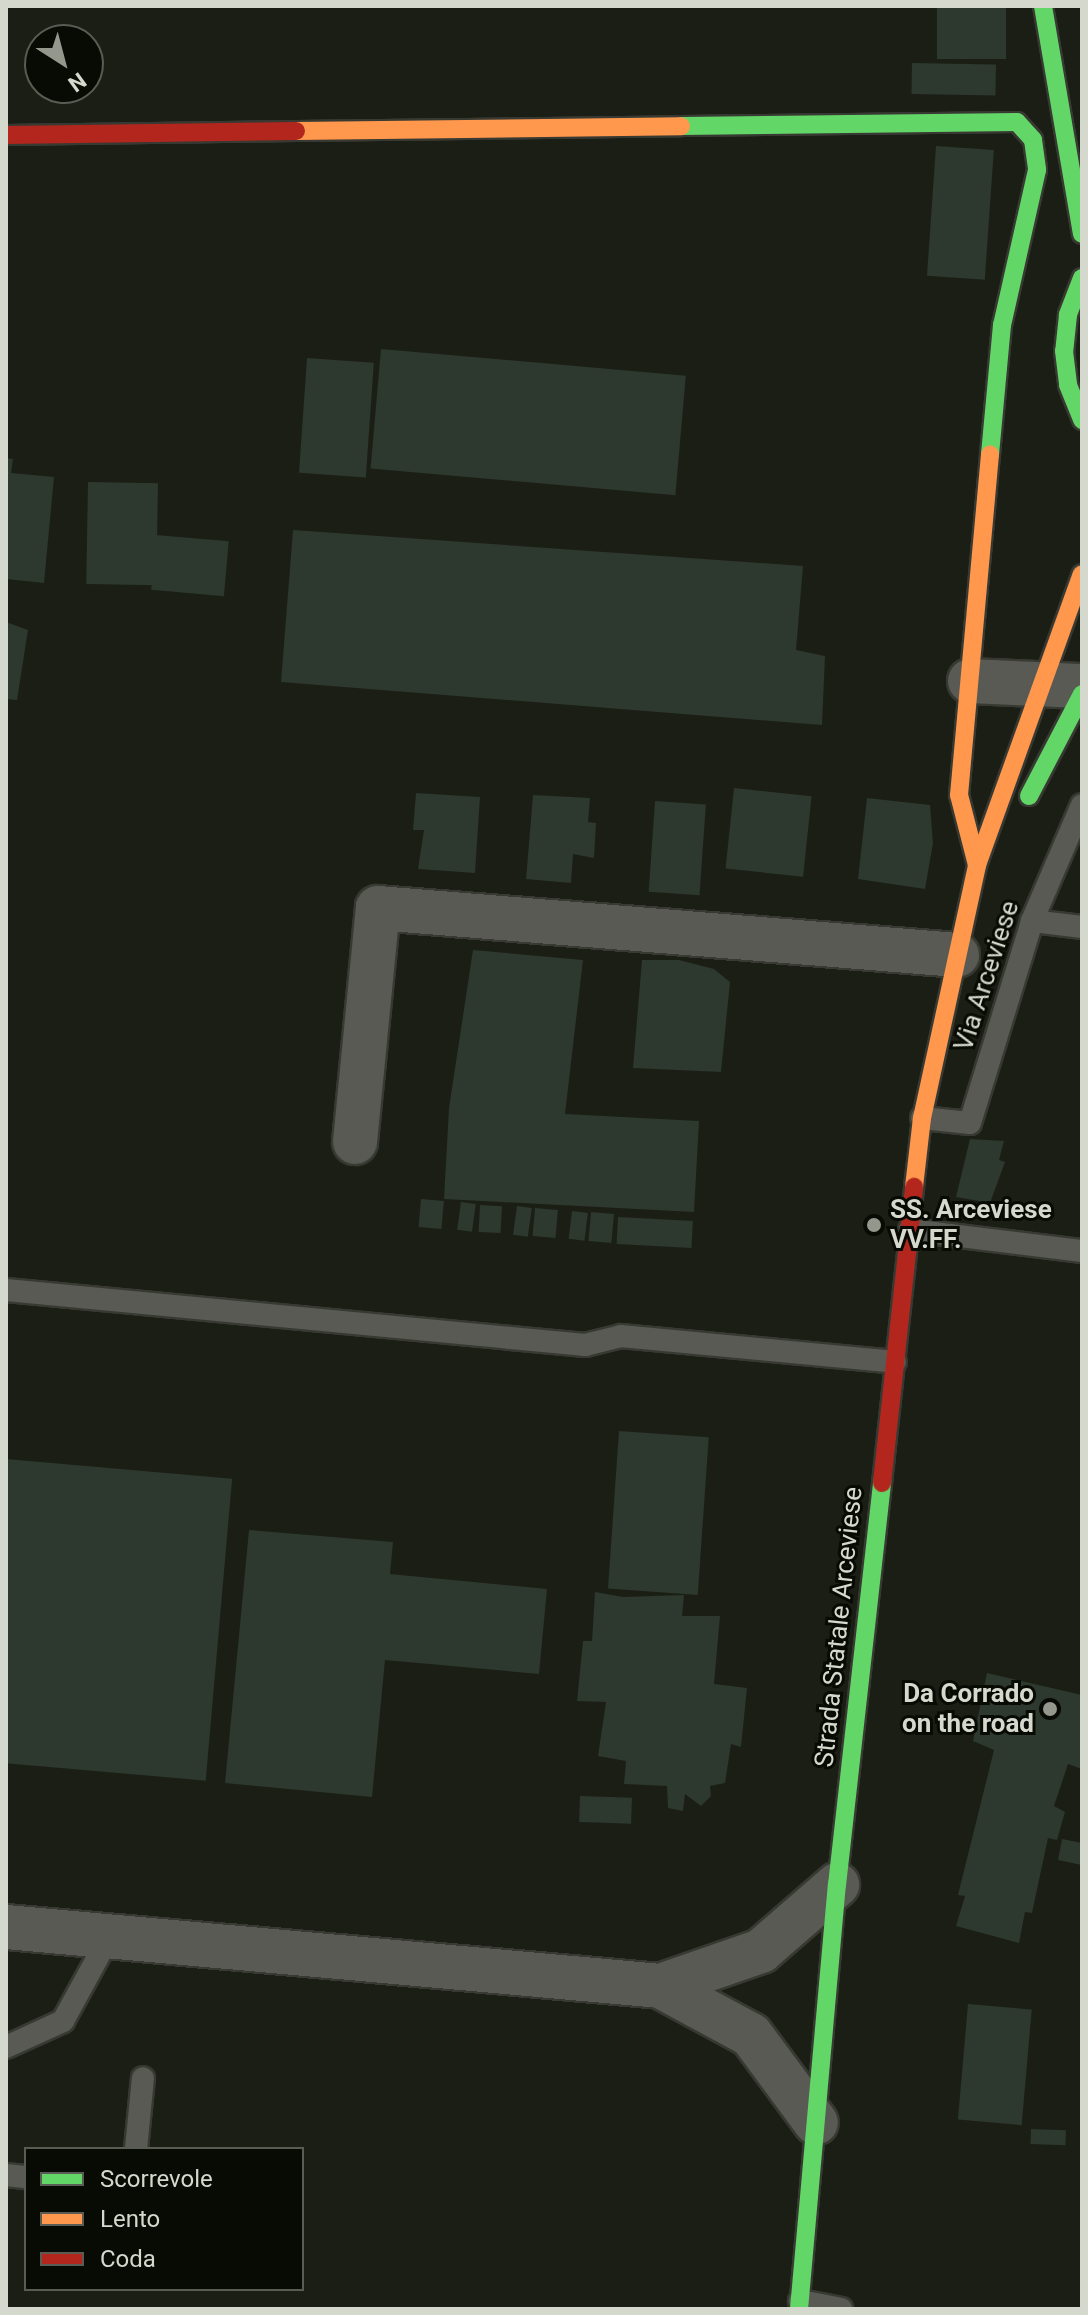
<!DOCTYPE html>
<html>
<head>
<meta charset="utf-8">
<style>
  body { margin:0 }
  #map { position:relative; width:1088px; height:2315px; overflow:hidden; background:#1b1e14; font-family:Roboto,sans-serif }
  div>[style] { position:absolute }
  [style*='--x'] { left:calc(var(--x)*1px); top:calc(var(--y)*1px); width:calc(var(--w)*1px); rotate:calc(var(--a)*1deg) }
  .building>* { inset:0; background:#2d382e; transform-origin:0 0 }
  .roads { filter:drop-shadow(2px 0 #373932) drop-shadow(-2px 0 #373932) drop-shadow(0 2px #373932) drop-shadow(0 -2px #373932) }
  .lane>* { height:22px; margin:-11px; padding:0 11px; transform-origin:11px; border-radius:11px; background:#585a53 }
  .street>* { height:44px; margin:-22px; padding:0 22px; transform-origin:22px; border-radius:22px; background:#585a53 }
  .fast>* { height:18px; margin:-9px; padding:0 9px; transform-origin:9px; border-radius:9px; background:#63d668 }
  .slow>* { height:18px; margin:-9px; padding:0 9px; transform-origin:9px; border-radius:9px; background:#ff974d }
  .jam>* { height:18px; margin:-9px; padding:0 9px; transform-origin:9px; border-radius:9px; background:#b3261e }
  .dots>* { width:22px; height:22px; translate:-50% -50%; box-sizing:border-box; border:4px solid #080a04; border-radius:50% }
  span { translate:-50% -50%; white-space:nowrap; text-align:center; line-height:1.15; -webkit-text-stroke:6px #080a04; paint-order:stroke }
  .street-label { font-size:26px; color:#d5d8cd }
  .poi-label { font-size:26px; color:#d5d8cd; font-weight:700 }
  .left { translate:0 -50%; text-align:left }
  .right { translate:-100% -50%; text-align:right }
  .frame { position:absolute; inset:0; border:8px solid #d5d8cd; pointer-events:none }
  .legend { position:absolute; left:24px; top:2147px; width:280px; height:144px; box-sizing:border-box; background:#080a04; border:2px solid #5a5c54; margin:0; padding:10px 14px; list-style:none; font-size:24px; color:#d5d8cd }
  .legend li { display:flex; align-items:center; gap:16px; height:40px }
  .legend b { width:40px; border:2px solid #5a5c54 }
  .north { position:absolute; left:24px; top:24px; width:80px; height:80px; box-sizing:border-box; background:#080a04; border:2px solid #5a5c54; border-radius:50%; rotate:144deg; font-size:22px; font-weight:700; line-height:32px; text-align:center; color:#d5d8cd }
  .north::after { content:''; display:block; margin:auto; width:28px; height:36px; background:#94978c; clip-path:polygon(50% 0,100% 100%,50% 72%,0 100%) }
</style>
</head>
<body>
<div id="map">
  <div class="building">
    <div style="left:937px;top:6px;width:69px;height:53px"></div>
    <div style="left:912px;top:63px;width:84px;height:31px;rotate:1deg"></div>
    <div style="left:936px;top:146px;width:58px;height:130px;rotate:4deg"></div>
    <div style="left:381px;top:349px;width:306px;height:120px;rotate:5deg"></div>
    <div style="left:307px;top:358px;width:67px;height:115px;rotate:4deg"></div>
    <div style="clip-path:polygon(6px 458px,13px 459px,11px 473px,54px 477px,44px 583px,6px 579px)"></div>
    <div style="left:88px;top:482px;width:70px;height:102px;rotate:1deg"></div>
    <div style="clip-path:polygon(293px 530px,803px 566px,796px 650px,825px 656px,822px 725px,281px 682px)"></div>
    <div style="left:156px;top:535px;width:73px;height:55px;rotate:5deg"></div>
    <div style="clip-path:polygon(6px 622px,28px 630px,17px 700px,6px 699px)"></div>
    <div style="left:734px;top:788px;width:78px;height:81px;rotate:6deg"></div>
    <div style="clip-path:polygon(416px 793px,480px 797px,475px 873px,418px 869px,424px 830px,413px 830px)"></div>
    <div style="clip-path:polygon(533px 795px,590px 798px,588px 822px,596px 823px,594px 858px,573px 854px,571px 883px,526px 879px)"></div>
    <div style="clip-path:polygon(867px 798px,930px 805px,933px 843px,925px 889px,858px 879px)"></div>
    <div style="left:655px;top:801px;width:51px;height:91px;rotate:4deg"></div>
    <div style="clip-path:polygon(473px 950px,583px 960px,565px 1114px,699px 1121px,694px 1212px,444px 1199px,449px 1108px)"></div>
    <div style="clip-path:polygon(642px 960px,679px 960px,714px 969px,730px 982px,721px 1072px,633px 1068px)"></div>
    <div style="clip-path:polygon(970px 1139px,1004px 1141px,999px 1160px,1005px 1162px,990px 1203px,956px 1197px)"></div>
    <div style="left:421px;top:1199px;width:23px;height:28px;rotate:5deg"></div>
    <div style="left:461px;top:1202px;width:15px;height:28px;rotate:8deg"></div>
    <div style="left:480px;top:1205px;width:22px;height:27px;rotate:3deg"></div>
    <div style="left:517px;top:1206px;width:15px;height:29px;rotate:8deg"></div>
    <div style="left:535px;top:1208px;width:23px;height:28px;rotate:5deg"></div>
    <div style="left:572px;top:1211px;width:16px;height:28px;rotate:7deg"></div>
    <div style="left:591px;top:1212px;width:23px;height:29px;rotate:5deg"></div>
    <div style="left:618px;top:1217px;width:75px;height:27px;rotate:3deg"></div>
    <div style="left:619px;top:1431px;width:90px;height:158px;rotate:4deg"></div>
    <div style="left:6px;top:1459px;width:227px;height:303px;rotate:5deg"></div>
    <div style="clip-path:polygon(249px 1530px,393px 1542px,390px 1574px,547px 1589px,539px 1674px,385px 1660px,372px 1797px,225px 1783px)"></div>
    <div style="clip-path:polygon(595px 1592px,623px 1597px,684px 1595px,682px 1616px,720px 1616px,714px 1684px,747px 1688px,741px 1747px,731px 1744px,725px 1783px,710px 1786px,711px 1796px,701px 1806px,685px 1794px,683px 1811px,668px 1808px,667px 1786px,624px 1784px,626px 1761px,598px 1756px,606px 1702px,577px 1701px,583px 1641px,592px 1641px)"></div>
    <div style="clip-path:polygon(987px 1673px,1082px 1695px,1082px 1769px,1068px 1764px,1054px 1806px,1065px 1812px,1057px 1840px,1048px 1838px,1032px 1913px,1025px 1912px,1019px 1943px,956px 1926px,965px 1896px,958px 1895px,994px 1750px,973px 1741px)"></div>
    <div style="left:580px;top:1796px;width:52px;height:26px;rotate:2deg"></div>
    <div style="clip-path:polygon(1062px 1839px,1082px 1843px,1082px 1865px,1058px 1860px)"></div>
    <div style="left:968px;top:2004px;width:64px;height:116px;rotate:5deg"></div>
    <div style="left:1031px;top:2129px;width:35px;height:15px;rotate:2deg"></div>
  </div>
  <div class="roads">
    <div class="lane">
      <div style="--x:1032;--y:921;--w:50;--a:6.8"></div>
      <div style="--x:922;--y:1118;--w:48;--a:5.9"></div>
      <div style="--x:970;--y:1123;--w:211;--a:-72.9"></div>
      <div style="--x:1032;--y:921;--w:126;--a:-66.7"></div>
      <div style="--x:910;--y:1230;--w:173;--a:7"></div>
      <div style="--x:6;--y:1290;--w:582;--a:5.43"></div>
      <div style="--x:585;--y:1345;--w:37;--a:-14"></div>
      <div style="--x:621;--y:1336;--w:275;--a:5.4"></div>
      <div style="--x:6;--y:2047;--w:63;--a:-24.5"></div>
      <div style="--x:63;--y:2021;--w:96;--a:-61.3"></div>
      <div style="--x:136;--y:2149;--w:71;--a:-84.4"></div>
      <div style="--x:6;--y:2175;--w:20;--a:6"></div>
      <div style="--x:800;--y:2301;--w:42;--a:11"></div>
    </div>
    <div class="street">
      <div style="--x:970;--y:681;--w:110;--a:2.6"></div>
      <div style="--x:355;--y:1142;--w:235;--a:-84.4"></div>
      <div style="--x:378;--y:908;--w:581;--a:4.64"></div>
      <div style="--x:6;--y:1927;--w:657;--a:5.15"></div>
      <div style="--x:660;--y:1986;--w:103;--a:28.3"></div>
      <div style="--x:751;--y:2035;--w:109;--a:53.5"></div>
      <div style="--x:660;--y:1986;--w:107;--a:-19.1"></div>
      <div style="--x:761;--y:1951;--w:101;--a:-41"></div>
    </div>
    <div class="fast">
      <div style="--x:1043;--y:6;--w:231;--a:80.3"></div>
      <div style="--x:681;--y:126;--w:336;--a:-0.7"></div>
      <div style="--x:1017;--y:122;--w:24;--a:48"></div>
      <div style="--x:1033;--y:140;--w:30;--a:82"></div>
      <div style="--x:1037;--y:170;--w:159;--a:102.7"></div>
      <div style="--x:1002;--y:325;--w:130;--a:95.3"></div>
      <div style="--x:1082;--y:278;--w:40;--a:111"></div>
      <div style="--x:1068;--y:315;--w:36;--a:96"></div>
      <div style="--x:1064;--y:351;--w:34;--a:83"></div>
      <div style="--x:1068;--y:385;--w:38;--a:68"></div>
      <div style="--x:1029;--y:796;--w:115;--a:-62.5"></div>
      <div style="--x:799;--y:2309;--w:426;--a:-84.9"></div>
      <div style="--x:837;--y:1885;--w:405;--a:-83.6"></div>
    </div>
    <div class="slow">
      <div style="--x:296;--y:131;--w:385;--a:-0.7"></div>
      <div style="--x:977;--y:865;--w:72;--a:-104.4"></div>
      <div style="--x:959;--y:795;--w:342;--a:-84.8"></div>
      <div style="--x:914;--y:1187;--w:69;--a:-83.4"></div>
      <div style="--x:922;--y:1118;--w:259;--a:-77.7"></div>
      <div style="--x:977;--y:865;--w:309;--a:-70.2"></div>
    </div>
    <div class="jam">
      <div style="--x:6;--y:135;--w:290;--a:-0.8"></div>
      <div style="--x:882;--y:1483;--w:298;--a:-83.8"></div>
    </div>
  </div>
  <div class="dots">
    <div style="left:874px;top:1225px;background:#94978c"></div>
    <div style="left:1050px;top:1709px;background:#94978c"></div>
  </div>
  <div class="street-label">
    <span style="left:987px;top:976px;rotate:-72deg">Via Arceviese</span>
    <span style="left:839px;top:1627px;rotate:-84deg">Strada Statale Arceviese</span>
  </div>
  <div class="poi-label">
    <span class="left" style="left:890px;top:1225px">SS. Arceviese<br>VV.FF.</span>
    <span class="right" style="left:1034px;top:1709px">Da Corrado<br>on the road</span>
  </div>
  <div class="frame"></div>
  <ul class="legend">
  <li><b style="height:10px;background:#63d668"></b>Scorrevole</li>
  <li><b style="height:10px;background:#ff974d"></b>Lento</li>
  <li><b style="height:10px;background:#b3261e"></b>Coda</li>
  </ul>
  <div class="north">N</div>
</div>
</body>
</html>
